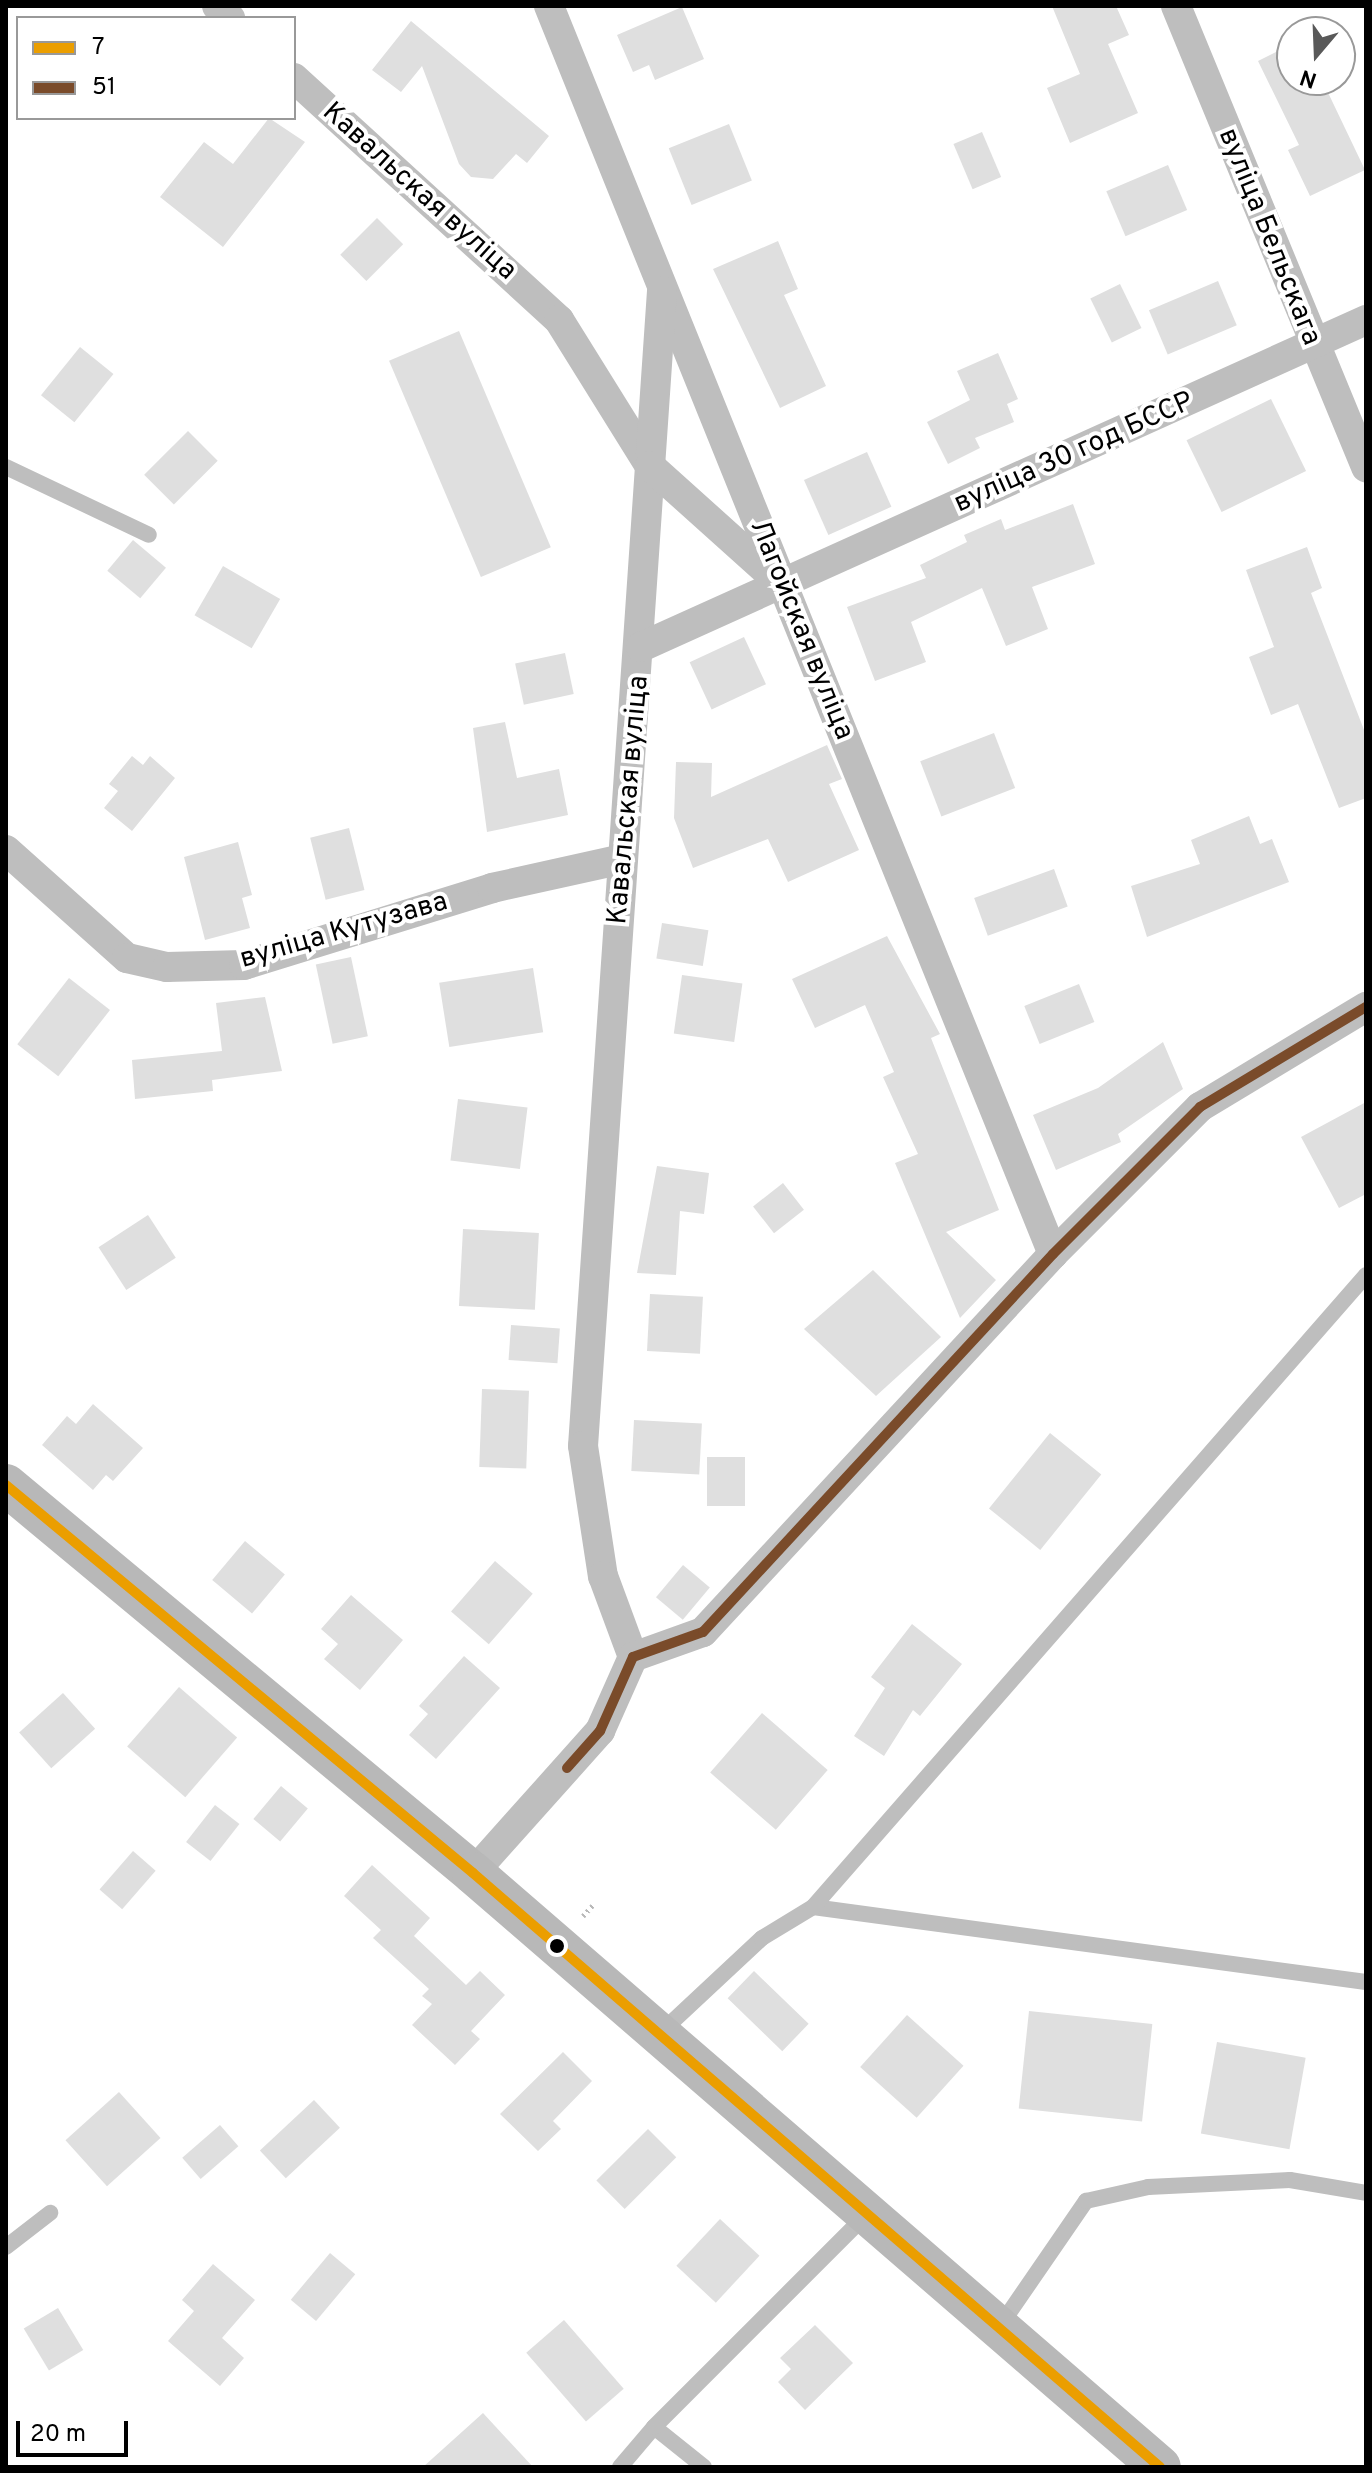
<!DOCTYPE html>
<html>
<head>
<meta charset="utf-8">
<style>
  body { margin:0 }
  #map { position:relative; width:1372px; height:2473px; overflow:hidden; background:#fff; font-family:Overpass,sans-serif }
  div>[style] { position:absolute }
  [style*='--x'] { left:calc(var(--x)*1px); top:calc(var(--y)*1px); width:calc(var(--w)*1px); rotate:calc(var(--a)*1deg) }
  .building>* { inset:0; background:#dfdfdf; transform-origin:0 0 }
  .path>* { height:5px; margin-top:-2.5px; transform-origin:0; background:repeating-linear-gradient(90deg,#b9b9b9 0 2px,transparent 0 6px) }
  .service>* { height:16px; margin:-8px; padding:0 8px; transform-origin:8px; border-radius:8px; background:#bebebe }
  .minor>* { height:30px; margin:-15px; padding:0 15px; transform-origin:15px; border-radius:15px; background:#bebebe }
  .secondary>* { height:42px; margin:-21px; padding:0 21px; transform-origin:21px; border-radius:21px; background:#b8b8b8 }
  .bus-1>* { height:10px; margin:-5px; padding:0 5px; transform-origin:5px; border-radius:5px; background:#eb9e00 }
  .bus-2>* { height:10px; margin:-5px; padding:0 5px; transform-origin:5px; border-radius:5px; background:#7a4b2a }
  .dots>* { width:22px; height:22px; translate:-50% -50%; box-sizing:border-box; border:4px solid #fff; border-radius:50% }
  span { translate:-50% -50%; white-space:nowrap; text-align:center; line-height:1.15; -webkit-text-stroke:8px #fff; paint-order:stroke }
  .street-label { font-size:28px; color:#000 }
  .frame { position:absolute; inset:0; border:8px solid #000; pointer-events:none }
  .legend { position:absolute; left:16px; top:16px; width:280px; height:104px; box-sizing:border-box; background:#fff; border:2px solid #999; margin:0; padding:10px 14px; list-style:none; font-size:24px; color:#000 }
  .legend li { display:flex; align-items:center; gap:16px; height:40px }
  .legend b { width:40px; border:2px solid #999 }
  .north { position:absolute; left:1276px; top:16px; width:80px; height:80px; box-sizing:border-box; background:#fff; border:2px solid #999; border-radius:50%; rotate:199deg; font-size:22px; font-weight:700; line-height:32px; text-align:center; color:#000 }
  .north::after { content:''; display:block; margin:auto; width:28px; height:36px; background:#595959; clip-path:polygon(50% 0,100% 100%,50% 72%,0 100%) }
  .scale { position:absolute; left:16px; top:2421px; width:112px; height:36px; box-sizing:border-box; border:4px solid #000; border-top:0; padding-left:10px; font-size:24px; line-height:28px; white-space:nowrap; color:#000; -webkit-text-stroke:6px #fff; paint-order:stroke }
</style>
</head>
<body>
<div id="map">
  <div class="building">
    <div style="clip-path:polygon(1052px 6px,1116px 6px,1129px 35px,1108px 44px,1138px 113px,1070px 143px,1047px 88px,1080px 74px)"></div>
    <div style="clip-path:polygon(682px 7px,704px 59px,655px 80px,649px 65px,633px 72px,617px 35px)"></div>
    <div style="clip-path:polygon(411px 21px,549px 136px,527px 163px,516px 154px,493px 179px,471px 177px,459px 164px,422px 66px,401px 92px,372px 70px)"></div>
    <div style="clip-path:polygon(1292px 44px,1292px 80px,1322px 80px,1365px 170px,1310px 196px,1288px 150px,1299px 145px,1258px 61px)"></div>
    <div style="clip-path:polygon(269px 118px,305px 142px,223px 247px,160px 197px,204px 142px,233px 164px)"></div>
    <div style="left:729px;top:124px;width:61px;height:65px;rotate:68deg"></div>
    <div style="left:982px;top:132px;width:49px;height:31px;rotate:67deg"></div>
    <div style="left:1168px;top:165px;width:49px;height:67px;rotate:67deg"></div>
    <div style="left:377px;top:218px;width:37px;height:52px;rotate:45deg"></div>
    <div style="clip-path:polygon(778px 241px,798px 289px,784px 295px,826px 386px,780px 408px,713px 269px)"></div>
    <div style="left:1218px;top:281px;width:48px;height:75px;rotate:67deg"></div>
    <div style="left:1120px;top:284px;width:49px;height:33px;rotate:64deg"></div>
    <div style="left:459px;top:331px;width:235px;height:76px;rotate:67deg"></div>
    <div style="left:80px;top:347px;width:43px;height:62px;rotate:39deg"></div>
    <div style="clip-path:polygon(998px 353px,1018px 399px,1007px 404px,1014px 422px,975px 438px,980px 448px,948px 464px,927px 422px,970px 400px,957px 371px)"></div>
    <div style="left:1271px;top:399px;width:80px;height:94px;rotate:64deg"></div>
    <div style="left:188px;top:431px;width:42px;height:62px;rotate:45deg"></div>
    <div style="left:867px;top:452px;width:60px;height:69px;rotate:66deg"></div>
    <div style="clip-path:polygon(1073px 504px,1095px 564px,1032px 587px,1048px 629px,1006px 646px,982px 588px,911px 622px,926px 662px,875px 681px,847px 607px,926px 578px,920px 565px,967px 542px,964px 535px,1001px 519px,1005px 530px)"></div>
    <div style="left:133px;top:540px;width:43px;height:40px;rotate:40deg"></div>
    <div style="clip-path:polygon(1307px 547px,1322px 588px,1311px 593px,1366px 735px,1366px 798px,1339px 808px,1298px 704px,1271px 715px,1249px 657px,1274px 647px,1246px 570px)"></div>
    <div style="left:223px;top:566px;width:66px;height:57px;rotate:30deg"></div>
    <div style="left:744px;top:637px;width:52px;height:60px;rotate:65deg"></div>
    <div style="left:565px;top:653px;width:42px;height:51px;rotate:78deg"></div>
    <div style="clip-path:polygon(505px 722px,517px 778px,559px 769px,568px 815px,487px 832px,473px 728px)"></div>
    <div style="left:994px;top:733px;width:59px;height:79px;rotate:69deg"></div>
    <div style="clip-path:polygon(827px 745px,842px 779px,829px 784px,859px 850px,788px 882px,768px 839px,693px 868px,674px 818px,676px 762px,712px 763px,711px 797px)"></div>
    <div style="clip-path:polygon(132px 756px,143px 765px,150px 756px,175px 778px,132px 831px,104px 808px,118px 791px,109px 784px)"></div>
    <div style="clip-path:polygon(1249px 816px,1260px 844px,1272px 839px,1289px 882px,1147px 937px,1131px 886px,1200px 864px,1191px 840px)"></div>
    <div style="left:349px;top:828px;width:64px;height:40px;rotate:76deg"></div>
    <div style="clip-path:polygon(238px 842px,252px 895px,242px 898px,250px 928px,205px 940px,184px 857px)"></div>
    <div style="left:1054px;top:869px;width:40px;height:85px;rotate:70deg"></div>
    <div style="left:662px;top:923px;width:47px;height:36px;rotate:9deg"></div>
    <div style="clip-path:polygon(887px 936px,940px 1034px,931px 1038px,999px 1210px,946px 1232px,996px 1280px,960px 1318px,895px 1163px,918px 1154px,883px 1077px,894px 1072px,865px 1005px,815px 1028px,792px 979px)"></div>
    <div style="left:351px;top:957px;width:81px;height:36px;rotate:78deg"></div>
    <div style="left:533px;top:968px;width:65px;height:95px;rotate:81deg"></div>
    <div style="left:682px;top:975px;width:61px;height:59px;rotate:8deg"></div>
    <div style="left:69px;top:978px;width:52px;height:84px;rotate:38deg"></div>
    <div style="left:1079px;top:984px;width:41px;height:59px;rotate:68deg"></div>
    <div style="clip-path:polygon(265px 997px,282px 1071px,212px 1080px,213px 1091px,135px 1099px,132px 1060px,222px 1051px,216px 1003px)"></div>
    <div style="clip-path:polygon(1163px 1042px,1183px 1089px,1118px 1134px,1121px 1142px,1056px 1170px,1033px 1115px,1098px 1088px)"></div>
    <div style="left:458px;top:1099px;width:70px;height:62px;rotate:7deg"></div>
    <div style="clip-path:polygon(1366px 1102px,1366px 1194px,1339px 1208px,1301px 1137px)"></div>
    <div style="clip-path:polygon(657px 1166px,709px 1173px,704px 1214px,680px 1211px,676px 1275px,637px 1273px)"></div>
    <div style="left:783px;top:1183px;width:34px;height:38px;rotate:52deg"></div>
    <div style="left:148px;top:1215px;width:51px;height:59px;rotate:57deg"></div>
    <div style="left:463px;top:1229px;width:76px;height:77px;rotate:3deg"></div>
    <div style="clip-path:polygon(873px 1270px,941px 1337px,876px 1396px,804px 1329px)"></div>
    <div style="left:650px;top:1294px;width:53px;height:57px;rotate:3deg"></div>
    <div style="left:511px;top:1325px;width:49px;height:35px;rotate:4deg"></div>
    <div style="left:482px;top:1389px;width:47px;height:78px;rotate:2deg"></div>
    <div style="clip-path:polygon(93px 1404px,143px 1448px,113px 1481px,106px 1475px,93px 1490px,42px 1445px,67px 1416px,76px 1424px)"></div>
    <div style="left:634px;top:1420px;width:68px;height:51px;rotate:3deg"></div>
    <div style="left:1050px;top:1433px;width:66px;height:97px;rotate:39deg"></div>
    <div style="left:707px;top:1457px;width:38px;height:49px"></div>
    <div style="left:245px;top:1541px;width:52px;height:51px;rotate:40deg"></div>
    <div style="left:495px;top:1561px;width:50px;height:67px;rotate:41deg"></div>
    <div style="left:683px;top:1565px;width:35px;height:42px;rotate:40deg"></div>
    <div style="clip-path:polygon(351px 1595px,403px 1640px,360px 1690px,324px 1659px,338px 1644px,321px 1629px)"></div>
    <div style="clip-path:polygon(912px 1624px,962px 1664px,920px 1716px,913px 1710px,884px 1756px,854px 1736px,885px 1688px,871px 1677px)"></div>
    <div style="clip-path:polygon(464px 1656px,500px 1688px,436px 1759px,409px 1735px,428px 1714px,419px 1706px)"></div>
    <div style="left:179px;top:1687px;width:77px;height:79px;rotate:41deg"></div>
    <div style="left:63px;top:1693px;width:48px;height:59px;rotate:48deg"></div>
    <div style="left:762px;top:1713px;width:87px;height:79px;rotate:41deg"></div>
    <div style="left:281px;top:1786px;width:35px;height:43px;rotate:40deg"></div>
    <div style="left:215px;top:1805px;width:31px;height:47px;rotate:38deg"></div>
    <div style="left:133px;top:1851px;width:30px;height:51px;rotate:41deg"></div>
    <div style="clip-path:polygon(372px 1865px,430px 1918px,414px 1936px,466px 1985px,480px 1971px,505px 1995px,471px 2031px,480px 2039px,455px 2065px,412px 2025px,432px 2004px,422px 1996px,429px 1989px,373px 1938px,381px 1930px,344px 1896px)"></div>
    <div style="left:754px;top:1971px;width:76px;height:38px;rotate:44deg"></div>
    <div style="left:1029px;top:2011px;width:124px;height:98px;rotate:6deg"></div>
    <div style="left:907px;top:2015px;width:76px;height:70px;rotate:42deg"></div>
    <div style="left:1217px;top:2042px;width:90px;height:93px;rotate:10deg"></div>
    <div style="clip-path:polygon(563px 2052px,592px 2081px,553px 2121px,561px 2129px,538px 2151px,500px 2114px)"></div>
    <div style="left:119px;top:2092px;width:62px;height:72px;rotate:48deg"></div>
    <div style="left:314px;top:2100px;width:38px;height:74px;rotate:47deg"></div>
    <div style="left:220px;top:2125px;width:28px;height:50px;rotate:49deg"></div>
    <div style="left:648px;top:2129px;width:40px;height:73px;rotate:45deg"></div>
    <div style="left:720px;top:2219px;width:54px;height:64px;rotate:43deg"></div>
    <div style="left:330px;top:2253px;width:33px;height:61px;rotate:40deg"></div>
    <div style="clip-path:polygon(213px 2264px,255px 2300px,222px 2338px,244px 2358px,220px 2386px,168px 2341px,194px 2311px,182px 2300px)"></div>
    <div style="left:58px;top:2308px;width:49px;height:40px;rotate:59deg"></div>
    <div style="left:564px;top:2320px;width:91px;height:50px;rotate:49deg"></div>
    <div style="clip-path:polygon(815px 2325px,853px 2363px,805px 2410px,778px 2382px,791px 2369px,780px 2358px)"></div>
    <div style="clip-path:polygon(483px 2413px,533px 2467px,423px 2467px)"></div>
  </div>
  <div class="path">
    <div style="--x:583;--y:1916;--w:15;--a:-48"></div>
  </div>
  <div class="service">
    <div style="--x:6;--y:467;--w:158;--a:25.4"></div>
    <div style="--x:813;--y:1907;--w:558;--a:7.72"></div>
    <div style="--x:658;--y:2035;--w:142;--a:-43"></div>
    <div style="--x:762;--y:1938;--w:60;--a:-31.3"></div>
    <div style="--x:813;--y:1907;--w:840;--a:-48.81"></div>
    <div style="--x:6;--y:2247;--w:56;--a:-37.7"></div>
    <div style="--x:1000;--y:2326;--w:152;--a:-55.5"></div>
    <div style="--x:1086;--y:2201;--w:64;--a:-12.7"></div>
    <div style="--x:1148;--y:2187;--w:142;--a:-2.8"></div>
    <div style="--x:1290;--y:2180;--w:77;--a:9.7"></div>
    <div style="--x:620;--y:2467;--w:52;--a:-49.6"></div>
    <div style="--x:704;--y:2467;--w:64;--a:-141.3"></div>
    <div style="--x:654;--y:2427;--w:300;--a:-45"></div>
  </div>
  <div class="minor">
    <div style="--x:217;--y:6;--w:18;--a:43"></div>
    <div style="--x:549;--y:6;--w:1346;--a:68.01"></div>
    <div style="--x:1176;--y:6;--w:499;--a:67.6"></div>
    <div style="--x:294;--y:78;--w:359;--a:42.4"></div>
    <div style="--x:559;--y:320;--w:172;--a:58.1"></div>
    <div style="--x:650;--y:466;--w:982;--a:93.91"></div>
    <div style="--x:583;--y:1446;--w:132;--a:81.3"></div>
    <div style="--x:603;--y:1576;--w:86;--a:69.7"></div>
    <div style="--x:662;--y:291;--w:175;--a:93.9"></div>
    <div style="--x:650;--y:466;--w:172;--a:41.9"></div>
    <div style="--x:641;--y:647;--w:795;--a:-24.28"></div>
    <div style="--x:6;--y:850;--w:162;--a:41.8"></div>
    <div style="--x:127;--y:958;--w:41;--a:12.7"></div>
    <div style="--x:167;--y:967;--w:77;--a:-1.5"></div>
    <div style="--x:244;--y:965;--w:260;--a:-17.2"></div>
    <div style="--x:492;--y:888;--w:134;--a:-12.5"></div>
    <div style="--x:473;--y:1873;--w:191;--a:-48.2"></div>
    <div style="--x:600;--y:1731;--w:81;--a:-66"></div>
    <div style="--x:633;--y:1657;--w:74;--a:-19.7"></div>
    <div style="--x:703;--y:1632;--w:515;--a:-47.2"></div>
    <div style="--x:1053;--y:1254;--w:208;--a:-45"></div>
    <div style="--x:1200;--y:1107;--w:194;--a:-31.1"></div>
  </div>
  <div class="secondary">
    <div style="--x:6;--y:1485;--w:607;--a:39.72"></div>
    <div style="--x:473;--y:1873;--w:908;--a:40.85"></div>
  </div>
  <div class="bus-1">
    <div style="--x:6;--y:1485;--w:607;--a:39.72"></div>
    <div style="--x:473;--y:1873;--w:908;--a:40.85"></div>
  </div>
  <div class="bus-2">
    <div style="--x:567;--y:1768;--w:50;--a:-48.3"></div>
    <div style="--x:600;--y:1731;--w:81;--a:-66"></div>
    <div style="--x:633;--y:1657;--w:74;--a:-19.7"></div>
    <div style="--x:703;--y:1632;--w:515;--a:-47.2"></div>
    <div style="--x:1053;--y:1254;--w:208;--a:-45"></div>
    <div style="--x:1200;--y:1107;--w:194;--a:-31.1"></div>
  </div>
  <div class="dots">
    <div style="left:557px;top:1946px;background:#000"></div>
  </div>
  <div class="street-label">
    <span style="left:419px;top:192px;rotate:42deg">Кавальская вуліца</span>
    <span style="left:1269px;top:237px;rotate:68deg">вуліца Бельскага</span>
    <span style="left:1074px;top:453px;rotate:-24deg">вуліца 30 год БССР</span>
    <span style="left:801px;top:630px;rotate:68deg">Лагойская вуліца</span>
    <span style="left:629px;top:800px;rotate:-85deg">Кавальская вуліца</span>
    <span style="left:344px;top:931px;rotate:-16deg">вуліца Кутузава</span>
  </div>
  <div class="frame"></div>
  <ul class="legend">
  <li><b style="height:10px;background:#eb9e00"></b>7</li>
  <li><b style="height:10px;background:#7a4b2a"></b>51</li>
  </ul>
  <div class="north">N</div>
  <div class="scale">20 m</div>
</div>
</body>
</html>
